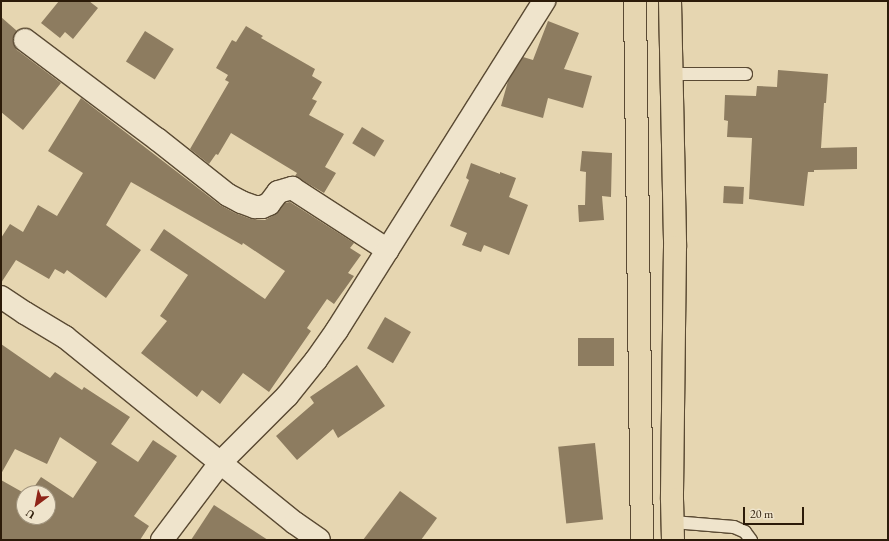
<!DOCTYPE html>
<html>
<head>
<meta charset="utf-8">
<style>
  body { margin:0 }
  #map { position:relative; width:889px; height:541px; overflow:hidden; background:#e6d6b1; font-family:"EB Garamond",serif }
  div>[style] { position:absolute }
  [style*='--x'] { left:calc(var(--x)*1px); top:calc(var(--y)*1px); width:calc(var(--w)*1px); rotate:calc(var(--a)*1deg) }
  .building>* { inset:0; background:#8d7c60; transform-origin:0 0 }
  .roads { filter:drop-shadow(1px 0 #5a4a33) drop-shadow(-1px 0 #5a4a33) drop-shadow(0 1px #5a4a33) drop-shadow(0 -1px #5a4a33) }
  .lane>* { height:12px; margin:-6px; padding:0 6px; transform-origin:6px; border-radius:6px; background:#efe4cc }
  .street>* { height:22px; margin:-11px; padding:0 11px; transform-origin:11px; border-radius:11px; background:#efe4cc }
  .highway>* { height:22px; margin:-11px; padding:0 11px; transform-origin:11px; border-radius:11px; background:#e6d6b1 }
  span { translate:-50% -50%; white-space:nowrap; text-align:center; line-height:1.15; -webkit-text-stroke:3px #efe4cc; paint-order:stroke }
  .frame { position:absolute; inset:0; border:2px solid #2c1b09; pointer-events:none }
  .north { position:absolute; left:16px; top:485px; width:40px; height:40px; box-sizing:border-box; background:#efe4cc; border:1px solid #a1947e; border-radius:50%; rotate:212deg; font-size:11px; font-weight:700; line-height:16px; text-align:center; color:#2c1b09 }
  .north::after { content:''; display:block; margin:auto; width:14px; height:18px; background:#8f2418; clip-path:polygon(50% 0,100% 100%,50% 72%,0 100%) }
  .scale { position:absolute; left:743px; top:507px; width:61px; height:18px; box-sizing:border-box; border:2px solid #2c1b09; border-top:0; padding-left:5px; font-size:12px; line-height:14px; white-space:nowrap; color:#2c1b09; -webkit-text-stroke:3px #efe4cc; paint-order:stroke }
</style>
</head>
<body>
<div id="map">
  <div class="building">
    <div style="clip-path:polygon(59px 1px,89px 1px,98px 8px,73px 39px,65px 32px,60px 38px,41px 23px)"></div>
    <div style="clip-path:polygon(1px 17px,17px 31px,13px 39px,14px 45px,17px 50px,61px 83px,23px 130px,1px 112px)"></div>
    <div style="clip-path:polygon(548px 21px,579px 33px,564px 69px,592px 76px,583px 108px,548px 98px,543px 118px,501px 106px,508px 81px,523px 57px,533px 60px)"></div>
    <div style="clip-path:polygon(246px 26px,263px 36px,261px 38px,315px 69px,312px 76px,322px 82px,312px 99px,317px 101px,309px 115px,344px 134px,325px 167px,336px 173px,324px 193px,295px 176px,297px 173px,231px 133px,218px 155px,216px 154px,209px 164px,190px 149px,229px 82px,225px 80px,228px 75px,216px 68px,232px 40px,236px 42px)"></div>
    <div style="left:145px;top:31px;width:34px;height:36px;rotate:32deg"></div>
    <div style="clip-path:polygon(778px 70px,828px 74px,826px 103px,824px 103px,821px 148px,857px 147px,857px 169px,814px 170px,814px 172px,808px 172px,804px 206px,749px 199px,752px 138px,727px 137px,728px 121px,724px 120px,725px 95px,756px 96px,757px 86px,777px 87px)"></div>
    <div style="clip-path:polygon(81px 98px,220px 205px,235px 213px,251px 219px,265px 220px,274px 215px,285px 203px,290px 202px,354px 243px,350px 248px,361px 255px,348px 273px,354px 276px,334px 304px,327px 299px,307px 328px,311px 331px,269px 392px,243px 373px,220px 404px,202px 390px,197px 397px,141px 353px,167px 321px,160px 316px,188px 275px,150px 250px,164px 229px,265px 299px,285px 271px,243px 243px,242px 245px,131px 182px,106px 225px,141px 250px,106px 298px,67px 270px,64px 274px,55px 269px,49px 279px,16px 260px,1px 283px,1px 238px,10px 224px,23px 232px,38px 205px,57px 216px,83px 173px,48px 151px)"></div>
    <div style="left:362px;top:127px;width:26px;height:19px;rotate:31deg"></div>
    <div style="clip-path:polygon(582px 151px,612px 153px,611px 197px,602px 196px,604px 220px,579px 222px,578px 205px,585px 205px,586px 172px,580px 171px)"></div>
    <div style="clip-path:polygon(471px 163px,500px 174px,500px 172px,516px 178px,509px 197px,528px 205px,509px 255px,484px 245px,481px 252px,462px 245px,467px 233px,450px 226px,469px 180px,466px 178px)"></div>
    <div style="left:724px;top:186px;width:20px;height:17px;rotate:3deg"></div>
    <div style="left:385px;top:317px;width:30px;height:36px;rotate:30deg"></div>
    <div style="left:578px;top:338px;width:36px;height:28px"></div>
    <div style="clip-path:polygon(1px 344px,50px 378px,55px 372px,82px 390px,84px 387px,130px 417px,111px 444px,138px 462px,153px 440px,177px 456px,134px 516px,149px 526px,140px 540px,1px 540px,1px 480px,24px 493px,24px 517px,48px 517px,48px 493px,30px 493px,41px 477px,73px 498px,97px 462px,60px 437px,47px 464px,15px 449px,1px 474px)"></div>
    <div style="clip-path:polygon(357px 365px,385px 406px,338px 438px,333px 429px,297px 460px,276px 436px,314px 403px,310px 397px)"></div>
    <div style="left:595px;top:443px;width:77px;height:37px;rotate:84deg"></div>
    <div style="clip-path:polygon(400px 491px,437px 518px,421px 540px,363px 540px)"></div>
    <div style="clip-path:polygon(214px 505px,268px 540px,191px 540px)"></div>
  </div>
  <div class="roads">
    <div class="lane">
      <div style="--x:671;--y:74;--w:75;--a:0"></div>
      <div style="--x:673;--y:522;--w:61;--a:4.7"></div>
      <div style="--x:734;--y:527;--w:12;--a:24"></div>
      <div style="--x:745;--y:532;--w:10;--a:53"></div>
    </div>
    <div class="street">
      <div style="--x:25;--y:40;--w:165;--a:36.9"></div>
      <div style="--x:157;--y:139;--w:90;--a:38.3"></div>
      <div style="--x:228;--y:195;--w:15;--a:28"></div>
      <div style="--x:241;--y:202;--w:15;--a:20"></div>
      <div style="--x:255;--y:207;--w:7;--a:0"></div>
      <div style="--x:262;--y:207;--w:8;--a:-23"></div>
      <div style="--x:269;--y:204;--w:15;--a:-53"></div>
      <div style="--x:278;--y:192;--w:15;--a:-16"></div>
      <div style="--x:292;--y:188;--w:114;--a:32.9"></div>
      <div style="--x:1;--y:297;--w:29;--a:34"></div>
      <div style="--x:25;--y:313;--w:47;--a:31"></div>
      <div style="--x:65;--y:337;--w:296;--a:39"></div>
      <div style="--x:295;--y:523;--w:29;--a:35"></div>
      <div style="--x:162;--y:540;--w:96;--a:-53"></div>
      <div style="--x:220;--y:463;--w:95;--a:-45"></div>
      <div style="--x:287;--y:396;--w:46;--a:-51.1"></div>
      <div style="--x:316;--y:360;--w:37;--a:-55"></div>
      <div style="--x:337;--y:330;--w:389;--a:-57.8"></div>
    </div>
    <div class="highway">
      <div style="--x:635;--y:1;--w:539;--a:89.26"></div>
      <div style="--x:670;--y:1;--w:246;--a:88.8"></div>
      <div style="--x:675;--y:247;--w:252;--a:90.7"></div>
      <div style="--x:672;--y:499;--w:41;--a:88.6"></div>
    </div>
  </div>
  <div class="frame"></div>
  <div class="north">U</div>
  <div class="scale">20 m</div>
</div>
</body>
</html>
